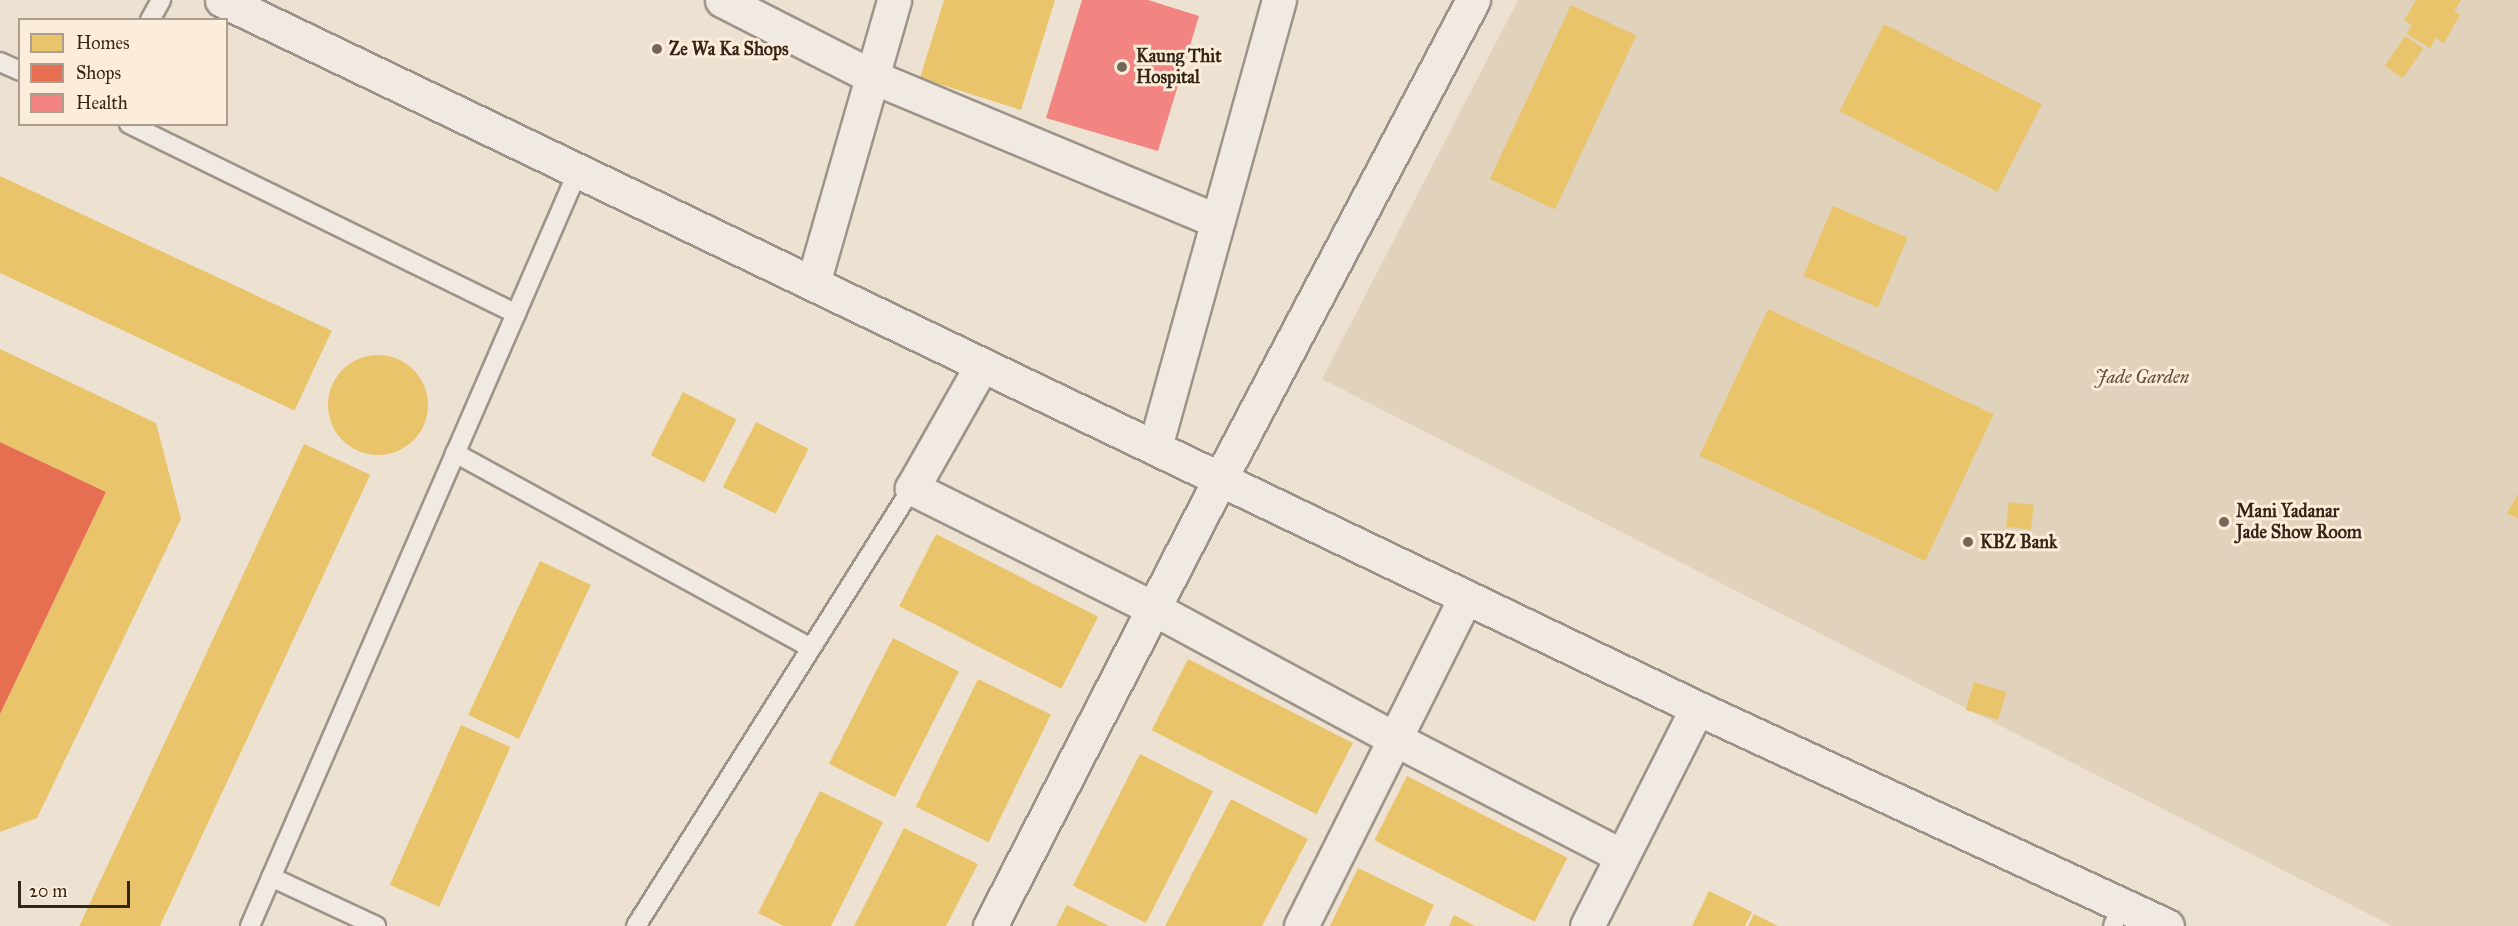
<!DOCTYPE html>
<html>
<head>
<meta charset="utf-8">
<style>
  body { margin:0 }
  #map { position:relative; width:2518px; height:926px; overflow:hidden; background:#ede2d2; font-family:"IM FELL Great Primer",serif }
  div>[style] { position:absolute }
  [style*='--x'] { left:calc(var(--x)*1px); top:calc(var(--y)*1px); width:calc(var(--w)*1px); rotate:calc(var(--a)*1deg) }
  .green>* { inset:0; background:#e1d2bb }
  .homes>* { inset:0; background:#e9c46a; transform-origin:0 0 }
  .round { border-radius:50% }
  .shops>* { inset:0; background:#e76f51 }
  .health>* { inset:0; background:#f28482 }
  .roads { filter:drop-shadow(2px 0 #9d9489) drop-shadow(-2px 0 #9d9489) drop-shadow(0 2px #9d9489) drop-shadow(0 -2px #9d9489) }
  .lane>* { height:18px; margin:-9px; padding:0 9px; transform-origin:9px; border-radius:9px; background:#f0eae2 }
  .street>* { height:33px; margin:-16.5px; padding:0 16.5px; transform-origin:16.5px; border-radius:16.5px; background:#f0eae2 }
  .secondary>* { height:33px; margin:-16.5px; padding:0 16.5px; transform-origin:16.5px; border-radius:16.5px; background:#f0eae2 }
  .dots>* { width:16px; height:16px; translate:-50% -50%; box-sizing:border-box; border:3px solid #fbedda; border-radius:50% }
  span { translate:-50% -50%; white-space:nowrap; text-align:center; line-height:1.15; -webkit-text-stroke:6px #fbedda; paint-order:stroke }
  .poi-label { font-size:18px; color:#352517; font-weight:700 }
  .left { translate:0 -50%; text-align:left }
  .park-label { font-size:18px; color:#5e4d3b; font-style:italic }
  .legend { position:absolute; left:18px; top:18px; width:210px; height:108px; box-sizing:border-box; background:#fbedda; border:2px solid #ac9d8c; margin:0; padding:8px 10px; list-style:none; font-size:18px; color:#352517 }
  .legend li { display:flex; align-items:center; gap:12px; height:30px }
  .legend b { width:30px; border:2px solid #ac9d8c }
  .scale { position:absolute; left:18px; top:881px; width:112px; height:27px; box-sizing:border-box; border:3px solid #352517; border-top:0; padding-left:8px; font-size:18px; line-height:21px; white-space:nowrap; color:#352517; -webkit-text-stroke:4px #fbedda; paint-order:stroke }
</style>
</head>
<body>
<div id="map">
  <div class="green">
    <div style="clip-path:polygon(1518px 0,2518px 0,2518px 926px,2392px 926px,1322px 379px)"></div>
  </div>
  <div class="homes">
    <div style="clip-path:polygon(944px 0,1055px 0,1021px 110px,920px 78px)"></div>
    <div style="clip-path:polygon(2416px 0,2461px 0,2454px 11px,2460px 15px,2444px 43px,2436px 38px,2430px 48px,2407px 34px,2412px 25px,2404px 20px)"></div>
    <div style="left:1571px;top:5px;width:72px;height:192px;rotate:25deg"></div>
    <div style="left:1884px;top:24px;width:177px;height:98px;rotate:27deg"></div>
    <div style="left:2405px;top:36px;width:22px;height:36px;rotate:34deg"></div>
    <div style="left:0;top:176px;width:366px;height:88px;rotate:25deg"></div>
    <div style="left:1833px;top:206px;width:81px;height:76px;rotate:23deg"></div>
    <div style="left:1768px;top:309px;width:249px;height:162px;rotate:25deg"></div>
    <div style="clip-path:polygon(0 349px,156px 423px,181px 519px,37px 818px,0 832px,0 714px,106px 492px,0 442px)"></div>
    <div class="round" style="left:328px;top:355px;width:100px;height:100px"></div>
    <div style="left:683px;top:392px;width:60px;height:71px;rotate:27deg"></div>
    <div style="left:756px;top:422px;width:59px;height:73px;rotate:27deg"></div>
    <div style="left:304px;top:444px;width:73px;height:534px;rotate:25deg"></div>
    <div style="clip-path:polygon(2518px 494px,2518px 519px,2507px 513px)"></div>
    <div style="left:2009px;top:502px;width:25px;height:25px;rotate:7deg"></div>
    <div style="left:936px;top:534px;width:182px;height:81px;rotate:27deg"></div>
    <div style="left:540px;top:561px;width:56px;height:170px;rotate:25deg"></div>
    <div style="left:893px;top:638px;width:74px;height:141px;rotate:27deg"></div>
    <div style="left:1188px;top:659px;width:185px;height:80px;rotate:27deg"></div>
    <div style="left:978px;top:679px;width:81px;height:142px;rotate:26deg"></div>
    <div style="left:1974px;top:682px;width:34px;height:29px;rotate:17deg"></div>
    <div style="left:461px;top:725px;width:54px;height:175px;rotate:24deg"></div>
    <div style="left:1140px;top:754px;width:82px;height:148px;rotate:27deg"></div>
    <div style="left:1407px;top:776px;width:180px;height:72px;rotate:27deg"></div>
    <div style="clip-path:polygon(820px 791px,883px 822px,831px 926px,784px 926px,758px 913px)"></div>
    <div style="clip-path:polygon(1231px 799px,1308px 839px,1262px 926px,1165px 926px)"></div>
    <div style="clip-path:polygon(904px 828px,978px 864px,946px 926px,854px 926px)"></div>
    <div style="clip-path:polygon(1358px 868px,1434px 905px,1424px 926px,1330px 926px)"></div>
    <div style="clip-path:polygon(1709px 891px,1752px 912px,1745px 926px,1692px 926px)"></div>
    <div style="clip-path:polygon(1067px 905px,1109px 926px,1056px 926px)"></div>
    <div style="clip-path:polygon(1754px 914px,1778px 926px,1748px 926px)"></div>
    <div style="clip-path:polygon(1454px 915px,1475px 926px,1449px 926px)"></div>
  </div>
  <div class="shops">
    <div style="clip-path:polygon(0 442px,106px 492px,0 714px)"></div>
  </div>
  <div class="health">
    <div style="clip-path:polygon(1082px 0,1148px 0,1199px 16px,1158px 151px,1046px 118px)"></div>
  </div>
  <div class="roads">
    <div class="lane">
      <div style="--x:150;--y:20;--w:23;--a:-61"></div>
      <div style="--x:0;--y:62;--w:22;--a:24"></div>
      <div style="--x:129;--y:124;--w:431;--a:26.1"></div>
      <div style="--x:455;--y:453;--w:405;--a:28.7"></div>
      <div style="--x:271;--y:877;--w:116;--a:25"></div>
      <div style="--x:250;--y:926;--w:823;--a:-66.52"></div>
      <div style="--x:636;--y:926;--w:518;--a:-57.78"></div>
      <div style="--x:2113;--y:926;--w:23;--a:-67"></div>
    </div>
    <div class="street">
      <div style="--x:722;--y:0;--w:169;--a:27"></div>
      <div style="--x:873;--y:77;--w:373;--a:22.7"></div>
      <div style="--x:813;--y:283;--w:294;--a:-74"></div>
      <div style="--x:982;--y:365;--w:142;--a:119.6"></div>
      <div style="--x:912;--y:488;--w:269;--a:26.5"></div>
      <div style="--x:1153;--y:608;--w:275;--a:28.4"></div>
      <div style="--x:1395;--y:739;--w:255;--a:27.3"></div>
      <div style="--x:1155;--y:447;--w:464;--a:-74.5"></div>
      <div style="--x:990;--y:926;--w:503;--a:-62.77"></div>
      <div style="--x:1220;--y:479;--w:542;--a:-62.16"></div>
      <div style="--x:1301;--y:926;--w:368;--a:-63.4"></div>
      <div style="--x:1587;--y:926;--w:244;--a:-63.2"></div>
    </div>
    <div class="secondary">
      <div style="--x:222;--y:0;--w:1636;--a:25.64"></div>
      <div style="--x:1697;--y:708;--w:518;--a:24.88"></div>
    </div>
  </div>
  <div class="dots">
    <div style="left:657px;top:49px;background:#756758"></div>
    <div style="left:1122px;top:67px;background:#756758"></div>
    <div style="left:2224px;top:522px;background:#756758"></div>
    <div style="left:1968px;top:542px;background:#756758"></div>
  </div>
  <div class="poi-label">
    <span class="left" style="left:669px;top:49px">Ze Wa Ka Shops</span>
    <span class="left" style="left:1136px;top:67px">Kaung Thit<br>Hospital</span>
    <span class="left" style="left:2236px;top:522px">Mani Yadanar<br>Jade Show Room</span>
    <span class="left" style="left:1980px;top:542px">KBZ Bank</span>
  </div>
  <div class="park-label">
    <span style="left:2142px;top:377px">Jade Garden</span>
  </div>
  <ul class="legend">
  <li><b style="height:16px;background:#e9c46a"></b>Homes</li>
  <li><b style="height:16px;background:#e76f51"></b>Shops</li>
  <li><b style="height:16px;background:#f28482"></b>Health</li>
  </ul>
  <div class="scale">20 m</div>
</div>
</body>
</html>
